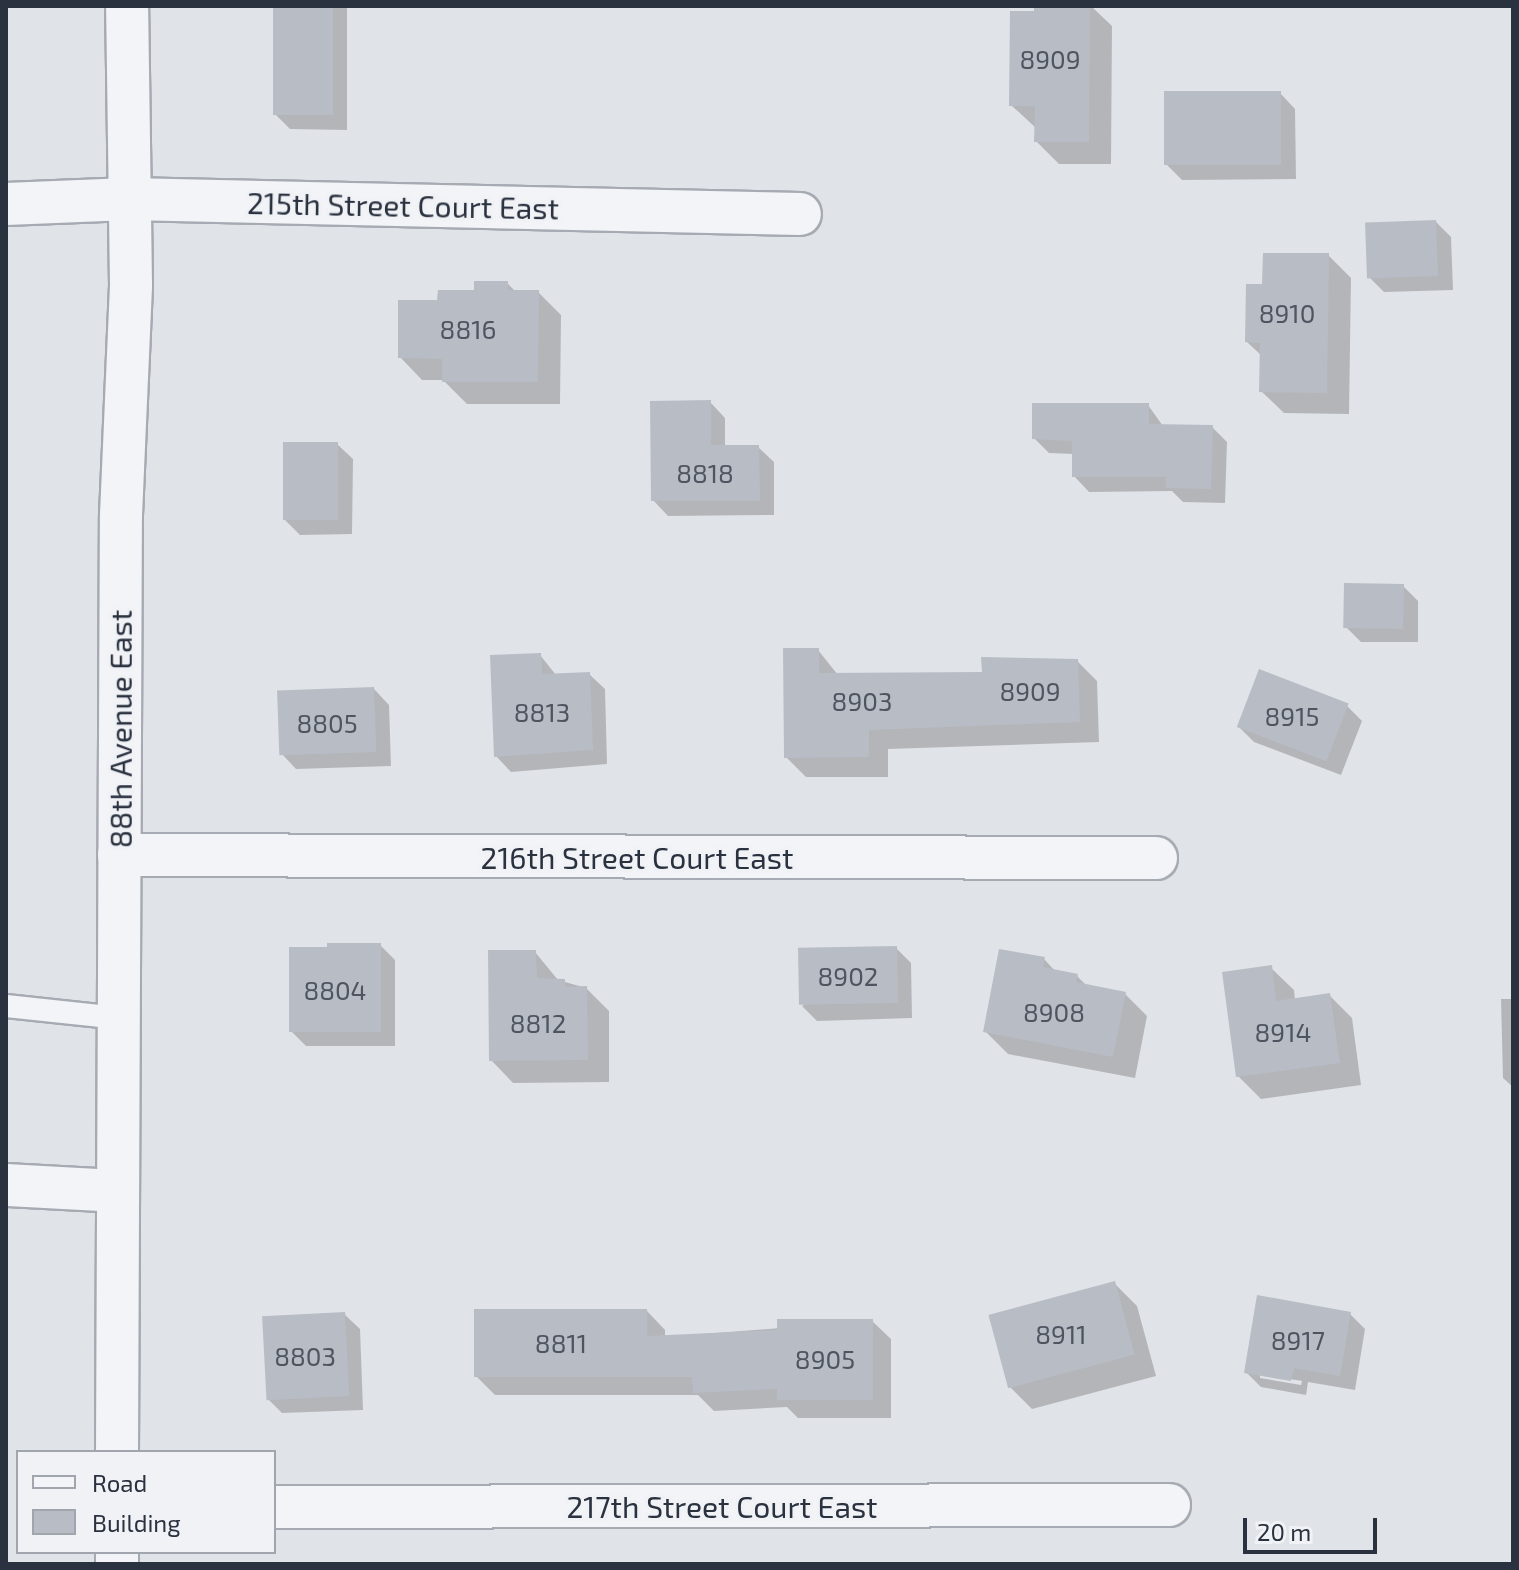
<!DOCTYPE html>
<html>
<head>
<meta charset="utf-8">
<style>
  body { margin:0 }
  #map { position:relative; width:1519px; height:1570px; overflow:hidden; background:#e0e3e8; font-family:"Exo 2",sans-serif }
  div>[style] { position:absolute }
  [style*='--x'] { left:calc(var(--x)*1px); top:calc(var(--y)*1px); width:calc(var(--w)*1px); rotate:calc(var(--a)*1deg) }
  .shadow>* { inset:0; background:#0003 }
  .building>* { inset:0; background:#b8bdc5; transform-origin:0 0 }
  .roads { filter:drop-shadow(2px 0 #a6aab2) drop-shadow(-2px 0 #a6aab2) drop-shadow(0 2px #a6aab2) drop-shadow(0 -2px #a6aab2) }
  .lane>* { height:22px; margin:-11px; padding:0 11px; transform-origin:11px; border-radius:11px; background:#f3f4f7 }
  .street>* { height:42px; margin:-21px; padding:0 21px; transform-origin:21px; border-radius:21px; background:#f3f4f7 }
  span { translate:-50% -50%; white-space:nowrap; text-align:center; line-height:1.15; -webkit-text-stroke:7px #f0f2f6; paint-order:stroke }
  .number-label { font-size:26px; color:#4e5460 }
  .number-label span { -webkit-text-stroke-width:0 }
  .street-label { font-size:30px; color:#2a313f }
  .frame { position:absolute; inset:0; border:8px solid #2a313f; pointer-events:none }
  .legend { position:absolute; left:16px; top:1450px; width:260px; height:104px; box-sizing:border-box; background:#f0f2f6; border:2px solid #a1a5ad; margin:0; padding:10px 14px; list-style:none; font-size:24px; color:#2a313f }
  .legend li { display:flex; align-items:center; gap:16px; height:40px }
  .legend b { width:40px; border:2px solid #a1a5ad }
  .scale { position:absolute; left:1243px; top:1518px; width:134px; height:36px; box-sizing:border-box; border:4px solid #2a313f; border-top:0; padding-left:10px; font-size:24px; line-height:28px; white-space:nowrap; color:#2a313f; -webkit-text-stroke:6px #f0f2f6; paint-order:stroke }
</style>
</head>
<body>
<div id="map">
  <div class="shadow">
    <div style="clip-path:polygon(275px 6px,347px 6px,347px 130px,290px 129px,275px 114px)"></div>
    <div style="clip-path:polygon(1036px 6px,1091px 6px,1112px 26px,1111px 164px,1059px 164px,1036px 141px,1036px 128px,1011px 105px)"></div>
    <div style="clip-path:polygon(1280px 93px,1295px 109px,1296px 179px,1182px 180px,1167px 165px)"></div>
    <div style="clip-path:polygon(1436px 222px,1451px 237px,1453px 290px,1384px 292px,1369px 277px)"></div>
    <div style="clip-path:polygon(1328px 255px,1351px 278px,1349px 414px,1284px 413px,1261px 391px,1262px 356px,1247px 342px,1264px 286px)"></div>
    <div style="clip-path:polygon(507px 283px,516px 292px,538px 292px,561px 315px,560px 404px,467px 404px,443px 380px,422px 380px,400px 357px,439px 302px)"></div>
    <div style="clip-path:polygon(710px 402px,725px 418px,725px 447px,758px 447px,774px 462px,774px 515px,668px 516px,653px 500px)"></div>
    <div style="clip-path:polygon(1148px 405px,1163px 426px,1212px 427px,1227px 442px,1225px 503px,1183px 502px,1172px 491px,1089px 492px,1074px 476px,1074px 454px,1049px 453px,1034px 438px)"></div>
    <div style="clip-path:polygon(337px 444px,353px 459px,352px 534px,300px 535px,285px 520px)"></div>
    <div style="clip-path:polygon(1403px 586px,1418px 601px,1418px 642px,1361px 642px,1346px 627px)"></div>
    <div style="clip-path:polygon(818px 650px,838px 675px,984px 674px,1077px 661px,1097px 681px,1099px 742px,888px 749px,888px 777px,806px 777px,786px 757px)"></div>
    <div style="clip-path:polygon(540px 655px,556px 675px,589px 674px,605px 689px,607px 764px,511px 772px,496px 756px)"></div>
    <div style="clip-path:polygon(374px 689px,389px 705px,391px 766px,296px 769px,281px 753px,323px 691px)"></div>
    <div style="clip-path:polygon(1347px 706px,1362px 721px,1341px 775px,1254px 742px,1239px 727px)"></div>
    <div style="clip-path:polygon(380px 945px,395px 960px,395px 1046px,306px 1046px,291px 1031px)"></div>
    <div style="clip-path:polygon(896px 948px,911px 963px,912px 1018px,817px 1021px,802px 1006px)"></div>
    <div style="clip-path:polygon(535px 952px,558px 980px,586px 988px,609px 1011px,609px 1082px,513px 1083px,491px 1060px)"></div>
    <div style="clip-path:polygon(1044px 959px,1056px 972px,1077px 976px,1088px 987px,1125px 994px,1147px 1016px,1135px 1078px,1008px 1054px,985px 1031px)"></div>
    <div style="clip-path:polygon(1271px 968px,1294px 990px,1295px 1000px,1329px 995px,1352px 1018px,1361px 1085px,1261px 1099px,1238px 1076px)"></div>
    <div style="clip-path:polygon(1501px 999px,1513px 999px,1513px 1087px,1503px 1078px)"></div>
    <div style="clip-path:polygon(1114px 1283px,1137px 1306px,1156px 1376px,1032px 1409px,1009px 1386px)"></div>
    <div style="clip-path:polygon(647px 1311px,665px 1330px,665px 1337px,872px 1321px,891px 1339px,891px 1418px,798px 1418px,787px 1407px,714px 1411px,698px 1395px,495px 1395px,476px 1376px)"></div>
    <div style="clip-path:polygon(344px 1314px,360px 1329px,363px 1410px,282px 1413px,267px 1398px)"></div>
    <div style="clip-path:polygon(evenodd,1350px 1314px,1365px 1329px,1355px 1390px,1308px 1382px,1306px 1395px,1261px 1387px,1246px 1372px,1350px 1314px,1260px 1374px,1302px 1381px,1301px 1385px,1260px 1378px,1260px 1374px)"></div>
  </div>
  <div class="building">
    <div style="left:273px;top:6px;width:60px;height:109px"></div>
    <div style="clip-path:polygon(1034px 6px,1090px 6px,1089px 142px,1034px 142px,1035px 106px,1009px 106px,1010px 11px,1034px 11px)"></div>
    <div style="left:1164px;top:91px;width:117px;height:74px"></div>
    <div style="left:1436px;top:220px;width:56px;height:71px;rotate:88deg"></div>
    <div style="clip-path:polygon(1263px 253px,1329px 253px,1327px 393px,1259px 392px,1260px 343px,1245px 342px,1246px 284px,1262px 284px)"></div>
    <div style="clip-path:polygon(474px 281px,508px 281px,508px 290px,539px 290px,538px 382px,442px 382px,442px 359px,398px 358px,398px 300px,437px 300px,438px 290px,474px 290px)"></div>
    <div style="clip-path:polygon(711px 400px,711px 445px,759px 445px,760px 501px,651px 501px,650px 401px)"></div>
    <div style="clip-path:polygon(1032px 403px,1149px 403px,1149px 424px,1213px 425px,1211px 489px,1166px 488px,1166px 477px,1072px 477px,1072px 441px,1032px 439px)"></div>
    <div style="left:283px;top:442px;width:55px;height:78px"></div>
    <div style="left:1344px;top:583px;width:60px;height:45px;rotate:1deg"></div>
    <div style="clip-path:polygon(783px 648px,819px 648px,819px 673px,982px 672px,981px 657px,1078px 659px,1080px 722px,869px 730px,869px 757px,784px 758px)"></div>
    <div style="clip-path:polygon(541px 653px,542px 674px,590px 672px,593px 750px,494px 757px,490px 655px)"></div>
    <div style="left:1259px;top:669px;width:96px;height:62px;rotate:21deg"></div>
    <div style="left:374px;top:687px;width:65px;height:97px;rotate:88deg"></div>
    <div style="clip-path:polygon(327px 943px,381px 943px,381px 1032px,289px 1032px,289px 947px,327px 947px)"></div>
    <div style="left:897px;top:946px;width:57px;height:99px;rotate:89deg"></div>
    <div style="clip-path:polygon(999px 949px,1045px 957px,1043px 967px,1078px 974px,1076px 982px,1126px 992px,1113px 1057px,983px 1032px)"></div>
    <div style="clip-path:polygon(488px 950px,536px 950px,537px 978px,565px 979px,565px 987px,587px 986px,588px 1060px,489px 1061px)"></div>
    <div style="clip-path:polygon(1272px 965px,1276px 1001px,1330px 993px,1340px 1063px,1236px 1077px,1222px 972px)"></div>
    <div style="left:1115px;top:1281px;width:76px;height:131px;rotate:75deg"></div>
    <div style="clip-path:polygon(1257px 1295px,1351px 1312px,1340px 1376px,1294px 1368px,1291px 1381px,1244px 1373px)"></div>
    <div style="clip-path:polygon(474px 1309px,647px 1309px,647px 1336px,777px 1330px,777px 1319px,873px 1319px,873px 1400px,777px 1400px,777px 1389px,693px 1393px,692px 1377px,474px 1377px)"></div>
    <div style="left:345px;top:1312px;width:84px;height:83px;rotate:87deg"></div>
  </div>
  <div class="roads">
    <div class="lane">
      <div style="--x:6;--y:1006;--w:113;--a:6.1"></div>
    </div>
    <div class="street">
      <div style="--x:6;--y:204;--w:123;--a:-2.3"></div>
      <div style="--x:129;--y:199;--w:671;--a:1.28"></div>
      <div style="--x:119;--y:855;--w:1037;--a:0.17"></div>
      <div style="--x:6;--y:1185;--w:111;--a:3.1"></div>
      <div style="--x:117;--y:1452;--w:937;--a:-89.76"></div>
      <div style="--x:121;--y:515;--w:230;--a:-87.5"></div>
      <div style="--x:131;--y:285;--w:279;--a:-90.8"></div>
      <div style="--x:274;--y:1507;--w:895;--a:-0.13"></div>
      <div style="--x:117;--y:1552;--w:12;--a:90"></div>
    </div>
  </div>
  <div class="number-label">
    <span style="left:1050px;top:59px">8909</span>
    <span style="left:1287px;top:313px">8910</span>
    <span style="left:468px;top:329px">8816</span>
    <span style="left:705px;top:473px">8818</span>
    <span style="left:1030px;top:691px">8909</span>
    <span style="left:862px;top:701px">8903</span>
    <span style="left:542px;top:712px">8813</span>
    <span style="left:1292px;top:716px">8915</span>
    <span style="left:327px;top:723px">8805</span>
    <span style="left:848px;top:976px">8902</span>
    <span style="left:335px;top:990px">8804</span>
    <span style="left:1054px;top:1012px">8908</span>
    <span style="left:538px;top:1023px">8812</span>
    <span style="left:1283px;top:1032px">8914</span>
    <span style="left:1061px;top:1334px">8911</span>
    <span style="left:1298px;top:1340px">8917</span>
    <span style="left:561px;top:1343px">8811</span>
    <span style="left:305px;top:1356px">8803</span>
    <span style="left:825px;top:1359px">8905</span>
  </div>
  <div class="street-label">
    <span style="left:403px;top:205px;rotate:1deg">215th Street Court East</span>
    <span style="left:120px;top:729px;rotate:-90deg">88th Avenue East</span>
    <span style="left:637px;top:857px">216th Street Court East</span>
    <span style="left:722px;top:1506px">217th Street Court East</span>
  </div>
  <div class="frame"></div>
  <ul class="legend">
  <li><b style="height:10px;background:#f3f4f7"></b>Road</li>
  <li><b style="height:22px;background:#b8bdc5"></b>Building</li>
  </ul>
  <div class="scale">20 m</div>
</div>
</body>
</html>
